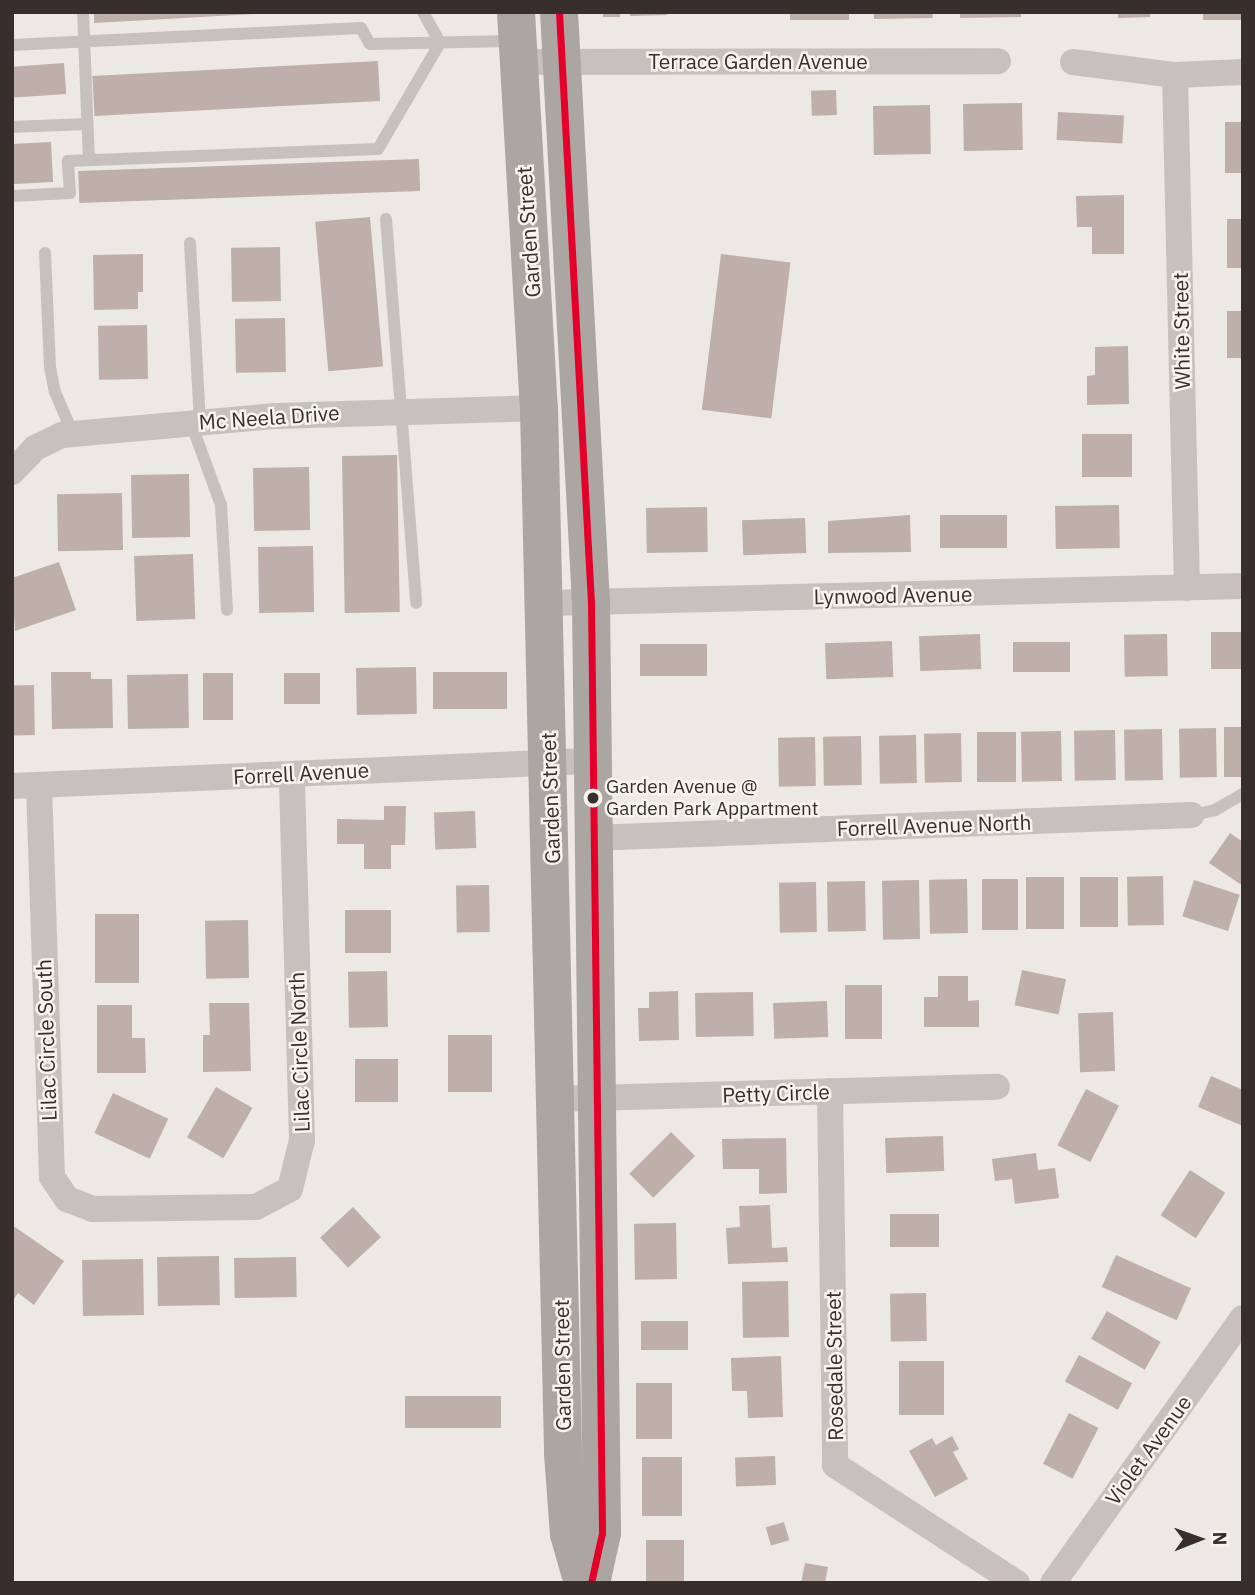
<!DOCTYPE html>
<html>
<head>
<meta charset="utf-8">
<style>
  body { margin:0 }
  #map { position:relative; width:1255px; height:1595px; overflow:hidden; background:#ece8e4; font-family:"IBM Plex Sans",sans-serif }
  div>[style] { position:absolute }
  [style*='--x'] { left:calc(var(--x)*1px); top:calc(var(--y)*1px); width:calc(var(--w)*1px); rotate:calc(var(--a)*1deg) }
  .building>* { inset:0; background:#beafa8; transform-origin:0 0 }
  .service>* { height:12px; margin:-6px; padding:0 6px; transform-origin:6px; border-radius:6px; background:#c6c1bc }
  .minor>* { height:26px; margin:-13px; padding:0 13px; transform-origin:13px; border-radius:13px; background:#c6c1bc }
  .primary>* { height:38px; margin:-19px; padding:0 19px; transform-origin:19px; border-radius:19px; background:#aba6a1 }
  .bus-1>* { height:7px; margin:-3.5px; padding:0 3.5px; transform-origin:3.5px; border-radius:3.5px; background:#e4002b }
  .dots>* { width:19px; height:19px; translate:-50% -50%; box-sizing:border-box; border:4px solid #f8f3ec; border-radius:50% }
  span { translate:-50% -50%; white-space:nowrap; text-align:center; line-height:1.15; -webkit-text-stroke:5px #f8f3ec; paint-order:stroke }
  .bus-label { font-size:19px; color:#362f2b }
  .left { translate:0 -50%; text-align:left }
  .street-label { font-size:21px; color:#362f2b }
  .frame { position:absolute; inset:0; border:14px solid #362f2b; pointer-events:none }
  .north { position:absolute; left:1164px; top:1504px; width:70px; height:70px; -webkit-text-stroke:5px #f8f3ec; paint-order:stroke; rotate:89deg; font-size:19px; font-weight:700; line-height:28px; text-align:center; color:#362f2b }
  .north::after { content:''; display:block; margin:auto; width:24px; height:32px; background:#362f2b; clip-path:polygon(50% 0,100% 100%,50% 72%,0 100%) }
</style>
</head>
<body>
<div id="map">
  <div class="building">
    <div style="clip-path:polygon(94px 12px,254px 12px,254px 14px,94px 23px)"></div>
    <div style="left:603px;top:12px;width:17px;height:5px"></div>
    <div style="clip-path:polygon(630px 12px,666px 12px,667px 15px,630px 16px)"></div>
    <div style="left:790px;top:12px;width:59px;height:8px"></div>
    <div style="clip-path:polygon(874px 12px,932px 12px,933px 18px,874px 19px)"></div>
    <div style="clip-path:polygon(960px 12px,1021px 12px,1021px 17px,960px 18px)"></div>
    <div style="clip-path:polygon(1118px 12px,1150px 12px,1150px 17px,1118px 18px)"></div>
    <div style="left:1203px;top:12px;width:40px;height:8px"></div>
    <div style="left:378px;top:61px;width:40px;height:286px;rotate:87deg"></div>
    <div style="left:64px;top:63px;width:31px;height:52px;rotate:86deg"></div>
    <div style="left:836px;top:90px;width:25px;height:25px;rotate:88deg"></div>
    <div style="left:1022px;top:103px;width:47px;height:59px;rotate:89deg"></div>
    <div style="left:930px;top:105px;width:49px;height:57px;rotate:89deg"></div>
    <div style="left:1058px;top:112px;width:66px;height:28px;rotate:3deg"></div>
    <div style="left:1225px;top:122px;width:18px;height:51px"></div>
    <div style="left:51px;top:142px;width:40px;height:39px;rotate:87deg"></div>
    <div style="left:419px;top:159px;width:32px;height:341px;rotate:88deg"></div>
    <div style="clip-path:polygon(1124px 195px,1124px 254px,1092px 254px,1092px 227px,1077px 227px,1076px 196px)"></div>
    <div style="left:370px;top:217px;width:150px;height:55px;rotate:85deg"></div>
    <div style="left:1227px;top:219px;width:16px;height:49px"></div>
    <div style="left:280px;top:247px;width:54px;height:49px;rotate:89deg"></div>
    <div style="clip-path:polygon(143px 254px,143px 292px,138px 292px,138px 309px,94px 310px,93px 255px)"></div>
    <div style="left:721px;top:254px;width:70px;height:157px;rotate:7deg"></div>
    <div style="left:1227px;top:311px;width:16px;height:47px"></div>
    <div style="left:285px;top:318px;width:54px;height:50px;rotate:89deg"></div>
    <div style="left:147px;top:325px;width:54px;height:49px;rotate:89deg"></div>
    <div style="clip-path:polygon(1128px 346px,1129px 404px,1087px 405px,1087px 376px,1095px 375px,1095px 347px)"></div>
    <div style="left:1132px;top:434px;width:43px;height:50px;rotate:90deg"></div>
    <div style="left:397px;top:455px;width:157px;height:55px;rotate:89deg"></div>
    <div style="left:309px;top:467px;width:63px;height:56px;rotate:89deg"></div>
    <div style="left:189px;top:474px;width:63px;height:58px;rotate:89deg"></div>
    <div style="left:122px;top:493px;width:57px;height:65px;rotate:89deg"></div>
    <div style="left:1119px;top:505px;width:43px;height:64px;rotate:89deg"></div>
    <div style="left:707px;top:507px;width:45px;height:61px;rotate:89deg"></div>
    <div style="clip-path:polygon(910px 515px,911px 552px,828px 553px,828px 521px)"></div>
    <div style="left:1007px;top:515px;width:33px;height:67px;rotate:90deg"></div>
    <div style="left:805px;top:518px;width:35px;height:63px;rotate:88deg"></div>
    <div style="left:313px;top:546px;width:66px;height:55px;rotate:89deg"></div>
    <div style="left:193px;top:554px;width:65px;height:59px;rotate:88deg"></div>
    <div style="clip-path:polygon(59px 562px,76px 610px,15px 631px,12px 578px)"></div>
    <div style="left:1243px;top:632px;width:37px;height:32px;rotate:90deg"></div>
    <div style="left:980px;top:634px;width:35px;height:61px;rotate:88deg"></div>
    <div style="left:1167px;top:634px;width:42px;height:43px;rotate:89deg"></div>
    <div style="left:892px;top:641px;width:36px;height:67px;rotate:88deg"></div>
    <div style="left:1070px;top:642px;width:30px;height:57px;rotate:90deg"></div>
    <div style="left:707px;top:644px;width:32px;height:67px;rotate:90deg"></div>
    <div style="left:416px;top:667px;width:47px;height:60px;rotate:89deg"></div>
    <div style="clip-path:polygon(51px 672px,91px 672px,91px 679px,112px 679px,113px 728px,52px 729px)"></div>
    <div style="left:507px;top:672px;width:37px;height:74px;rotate:90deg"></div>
    <div style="left:233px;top:673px;width:47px;height:30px;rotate:90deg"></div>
    <div style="left:284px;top:673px;width:36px;height:31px"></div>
    <div style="left:188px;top:674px;width:54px;height:61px;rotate:89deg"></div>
    <div style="left:34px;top:685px;width:50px;height:22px;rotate:89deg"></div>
    <div style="left:1224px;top:727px;width:19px;height:50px"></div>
    <div style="left:1216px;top:728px;width:49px;height:37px;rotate:89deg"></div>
    <div style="left:1162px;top:729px;width:51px;height:38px;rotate:89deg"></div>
    <div style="left:1115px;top:730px;width:50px;height:41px;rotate:89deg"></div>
    <div style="left:1061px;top:731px;width:50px;height:40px;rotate:89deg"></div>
    <div style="left:1016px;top:732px;width:50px;height:39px;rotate:90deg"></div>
    <div style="left:961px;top:733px;width:49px;height:37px;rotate:89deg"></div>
    <div style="left:916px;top:735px;width:48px;height:37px;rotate:89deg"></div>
    <div style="left:861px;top:736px;width:49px;height:38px;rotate:89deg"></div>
    <div style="left:815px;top:737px;width:49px;height:37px;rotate:89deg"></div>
    <div style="clip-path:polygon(384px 806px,406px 806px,405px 845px,391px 845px,391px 869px,364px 869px,364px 844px,337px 844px,337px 819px,384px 820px)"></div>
    <div style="left:475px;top:811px;width:37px;height:41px;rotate:88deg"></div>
    <div style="clip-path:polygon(1230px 833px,1243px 842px,1243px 886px,1209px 863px)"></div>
    <div style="left:1163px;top:876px;width:49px;height:36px;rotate:89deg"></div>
    <div style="left:1026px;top:877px;width:38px;height:52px"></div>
    <div style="left:1080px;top:877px;width:38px;height:50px"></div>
    <div style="left:967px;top:879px;width:54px;height:38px;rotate:89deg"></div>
    <div style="left:982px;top:879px;width:36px;height:51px"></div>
    <div style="left:919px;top:880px;width:59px;height:37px;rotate:89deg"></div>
    <div style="left:1194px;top:880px;width:48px;height:38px;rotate:18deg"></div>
    <div style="left:865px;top:881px;width:50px;height:38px;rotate:89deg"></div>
    <div style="left:816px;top:882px;width:50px;height:37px;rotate:89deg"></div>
    <div style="left:489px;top:885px;width:47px;height:33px;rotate:89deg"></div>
    <div style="left:391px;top:910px;width:43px;height:46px;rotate:90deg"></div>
    <div style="left:95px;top:914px;width:44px;height:69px"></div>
    <div style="left:248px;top:920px;width:58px;height:43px;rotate:89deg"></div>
    <div style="left:1022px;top:970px;width:45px;height:36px;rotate:12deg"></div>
    <div style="left:387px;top:971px;width:56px;height:39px;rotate:89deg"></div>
    <div style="clip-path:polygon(938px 976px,968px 976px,968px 1001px,979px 1000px,979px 1027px,924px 1027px,924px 997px,938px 997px)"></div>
    <div style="left:845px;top:985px;width:37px;height:54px"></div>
    <div style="clip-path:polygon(678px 991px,679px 1040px,639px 1041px,638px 1008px,649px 1008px,649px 992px)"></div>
    <div style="left:753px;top:992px;width:44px;height:58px;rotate:89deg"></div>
    <div style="left:827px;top:1001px;width:36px;height:54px;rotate:88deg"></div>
    <div style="clip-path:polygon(209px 1003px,249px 1003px,251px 1071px,203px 1072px,203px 1035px,210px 1035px)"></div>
    <div style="clip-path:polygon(97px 1005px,132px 1005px,132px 1038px,145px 1038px,146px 1073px,97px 1073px)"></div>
    <div style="left:1113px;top:1012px;width:59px;height:35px;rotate:88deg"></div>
    <div style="left:448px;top:1035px;width:44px;height:57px"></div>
    <div style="left:355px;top:1059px;width:43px;height:43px"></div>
    <div style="clip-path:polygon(1211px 1076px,1243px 1090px,1243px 1126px,1198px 1107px)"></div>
    <div style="left:216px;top:1087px;width:42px;height:58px;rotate:30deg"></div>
    <div style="left:1086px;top:1089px;width:37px;height:63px;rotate:27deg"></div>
    <div style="left:113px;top:1093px;width:61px;height:44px;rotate:25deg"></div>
    <div style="left:671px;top:1132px;width:34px;height:59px;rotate:45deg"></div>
    <div style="left:943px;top:1136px;width:35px;height:58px;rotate:88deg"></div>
    <div style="clip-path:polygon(786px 1138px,787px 1193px,759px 1194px,759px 1169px,723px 1169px,722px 1139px)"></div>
    <div style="clip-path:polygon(1036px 1153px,1038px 1170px,1055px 1168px,1059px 1198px,1015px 1204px,1012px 1179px,995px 1181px,992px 1159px)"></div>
    <div style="left:1190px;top:1170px;width:42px;height:54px;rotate:33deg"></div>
    <div style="clip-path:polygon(770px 1205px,772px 1248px,787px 1247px,788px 1262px,728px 1264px,726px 1228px,740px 1227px,739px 1206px)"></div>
    <div style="left:353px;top:1207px;width:41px;height:45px;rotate:47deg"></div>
    <div style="left:890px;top:1214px;width:49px;height:33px"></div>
    <div style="left:676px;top:1223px;width:56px;height:42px;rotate:89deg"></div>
    <div style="clip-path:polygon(12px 1225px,64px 1261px,34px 1305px,18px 1293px,12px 1302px)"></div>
    <div style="left:1116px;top:1255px;width:82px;height:35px;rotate:24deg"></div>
    <div style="left:219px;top:1256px;width:49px;height:62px;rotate:89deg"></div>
    <div style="left:296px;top:1257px;width:40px;height:62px;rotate:89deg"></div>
    <div style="left:143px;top:1259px;width:56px;height:61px;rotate:89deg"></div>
    <div style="left:788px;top:1281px;width:56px;height:46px;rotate:89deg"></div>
    <div style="left:926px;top:1293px;width:48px;height:36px;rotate:89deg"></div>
    <div style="left:1107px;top:1311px;width:62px;height:32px;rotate:30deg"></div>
    <div style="left:688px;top:1321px;width:29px;height:47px;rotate:90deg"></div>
    <div style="left:1079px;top:1355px;width:60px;height:30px;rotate:28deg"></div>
    <div style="clip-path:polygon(781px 1356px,783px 1417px,748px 1418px,747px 1391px,732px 1391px,731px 1358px)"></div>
    <div style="left:899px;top:1361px;width:45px;height:54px"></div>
    <div style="left:636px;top:1383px;width:36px;height:56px"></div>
    <div style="left:501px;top:1396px;width:32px;height:96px;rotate:90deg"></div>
    <div style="left:1069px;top:1413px;width:33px;height:57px;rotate:27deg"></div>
    <div style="clip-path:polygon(952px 1436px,959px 1449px,953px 1452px,968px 1479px,935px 1497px,909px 1451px,932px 1438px,936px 1445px)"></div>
    <div style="left:775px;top:1456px;width:29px;height:40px;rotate:88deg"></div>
    <div style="left:642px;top:1457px;width:40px;height:59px"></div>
    <div style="left:784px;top:1522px;width:19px;height:19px;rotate:74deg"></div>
    <div style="left:684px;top:1540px;width:43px;height:38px;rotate:90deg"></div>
    <div style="clip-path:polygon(805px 1563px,828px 1567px,825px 1583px,801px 1583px)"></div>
  </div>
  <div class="service">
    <div style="--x:83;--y:12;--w:148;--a:87.7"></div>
    <div style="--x:423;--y:12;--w:35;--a:61"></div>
    <div style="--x:12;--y:45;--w:349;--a:-2.8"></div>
    <div style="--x:361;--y:28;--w:18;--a:61"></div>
    <div style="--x:370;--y:44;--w:143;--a:-1.2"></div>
    <div style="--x:12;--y:127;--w:75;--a:-2.3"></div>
    <div style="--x:12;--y:196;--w:58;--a:-3"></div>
    <div style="--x:70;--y:193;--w:32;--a:-94"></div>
    <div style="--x:68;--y:161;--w:310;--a:-2.2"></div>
    <div style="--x:378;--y:149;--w:123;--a:-59.7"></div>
    <div style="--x:386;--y:219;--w:385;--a:85.5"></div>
    <div style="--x:190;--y:243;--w:179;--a:86.8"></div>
    <div style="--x:45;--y:253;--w:114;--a:87.5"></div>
    <div style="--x:50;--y:367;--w:25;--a:79"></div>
    <div style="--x:55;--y:392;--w:46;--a:66.8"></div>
    <div style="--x:191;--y:423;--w:87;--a:69.9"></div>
    <div style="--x:221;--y:505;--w:105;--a:86.7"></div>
    <div style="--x:1192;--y:815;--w:24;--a:-12"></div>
    <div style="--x:1215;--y:810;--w:32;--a:-30"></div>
  </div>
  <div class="minor">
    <div style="--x:518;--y:62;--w:480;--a:-0.1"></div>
    <div style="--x:1073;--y:62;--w:103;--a:7.3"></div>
    <div style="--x:1175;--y:75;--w:68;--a:-2.5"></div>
    <div style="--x:1175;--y:75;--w:513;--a:88.66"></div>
    <div style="--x:12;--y:472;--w:33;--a:-46"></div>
    <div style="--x:35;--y:448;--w:30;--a:-26"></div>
    <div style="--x:62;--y:435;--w:215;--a:-5.1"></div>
    <div style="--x:276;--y:416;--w:263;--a:-1.7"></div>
    <div style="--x:544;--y:603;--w:699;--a:-1.39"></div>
    <div style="--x:39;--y:785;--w:392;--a:88.1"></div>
    <div style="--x:52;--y:1177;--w:27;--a:56"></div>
    <div style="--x:67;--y:1199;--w:28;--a:21"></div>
    <div style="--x:93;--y:1209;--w:163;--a:-0.7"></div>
    <div style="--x:256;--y:1207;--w:38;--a:-28"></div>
    <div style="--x:290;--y:1189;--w:50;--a:-76.2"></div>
    <div style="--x:302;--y:1140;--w:366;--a:-91.6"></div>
    <div style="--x:12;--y:786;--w:579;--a:-2.48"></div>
    <div style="--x:592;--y:838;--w:600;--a:-2.2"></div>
    <div style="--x:830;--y:1091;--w:374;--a:89.2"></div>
    <div style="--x:835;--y:1465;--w:217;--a:33"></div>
    <div style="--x:556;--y:1099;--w:441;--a:-1.6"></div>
    <div style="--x:1053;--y:1583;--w:326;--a:-54.4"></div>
  </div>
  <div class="primary">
    <div style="--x:516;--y:12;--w:397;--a:86.7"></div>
    <div style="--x:539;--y:408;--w:1045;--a:88.68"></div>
    <div style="--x:563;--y:1453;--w:81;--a:85.8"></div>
    <div style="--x:569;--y:1534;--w:51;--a:74.1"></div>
    <div style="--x:559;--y:12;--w:591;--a:86.9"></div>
    <div style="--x:591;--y:602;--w:931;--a:89.32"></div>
    <div style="--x:602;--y:1533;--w:51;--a:102.4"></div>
  </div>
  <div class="bus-1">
    <div style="--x:559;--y:12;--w:591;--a:86.9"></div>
    <div style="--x:591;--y:602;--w:931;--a:89.32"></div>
    <div style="--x:602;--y:1533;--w:51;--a:102.4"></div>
  </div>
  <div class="dots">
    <div style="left:593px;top:798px;background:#362f2b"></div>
  </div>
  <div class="bus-label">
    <span class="left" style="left:606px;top:798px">Garden Avenue @<br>Garden Park Appartment</span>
  </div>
  <div class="street-label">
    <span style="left:758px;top:61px">Terrace Garden Avenue</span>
    <span style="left:528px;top:232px;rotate:-94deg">Garden Street</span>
    <span style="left:1181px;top:331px;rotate:-91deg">White Street</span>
    <span style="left:269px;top:417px;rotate:-4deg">Mc Neela Drive</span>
    <span style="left:893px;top:595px;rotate:-1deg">Lynwood Avenue</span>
    <span style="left:301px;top:773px;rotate:-3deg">Forrell Avenue</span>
    <span style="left:550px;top:798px;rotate:-92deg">Garden Street</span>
    <span style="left:934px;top:825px;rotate:-2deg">Forrell Avenue North</span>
    <span style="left:46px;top:1040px;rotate:-92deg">Lilac Circle South</span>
    <span style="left:299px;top:1052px;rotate:-92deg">Lilac Circle North</span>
    <span style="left:776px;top:1093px;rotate:-2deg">Petty Circle</span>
    <span style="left:562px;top:1365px;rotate:-91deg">Garden Street</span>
    <span style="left:834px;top:1366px;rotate:-91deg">Rosedale Street</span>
    <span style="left:1148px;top:1450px;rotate:-54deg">Violet Avenue</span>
  </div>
  <div class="frame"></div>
  <div class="north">N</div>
</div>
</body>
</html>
